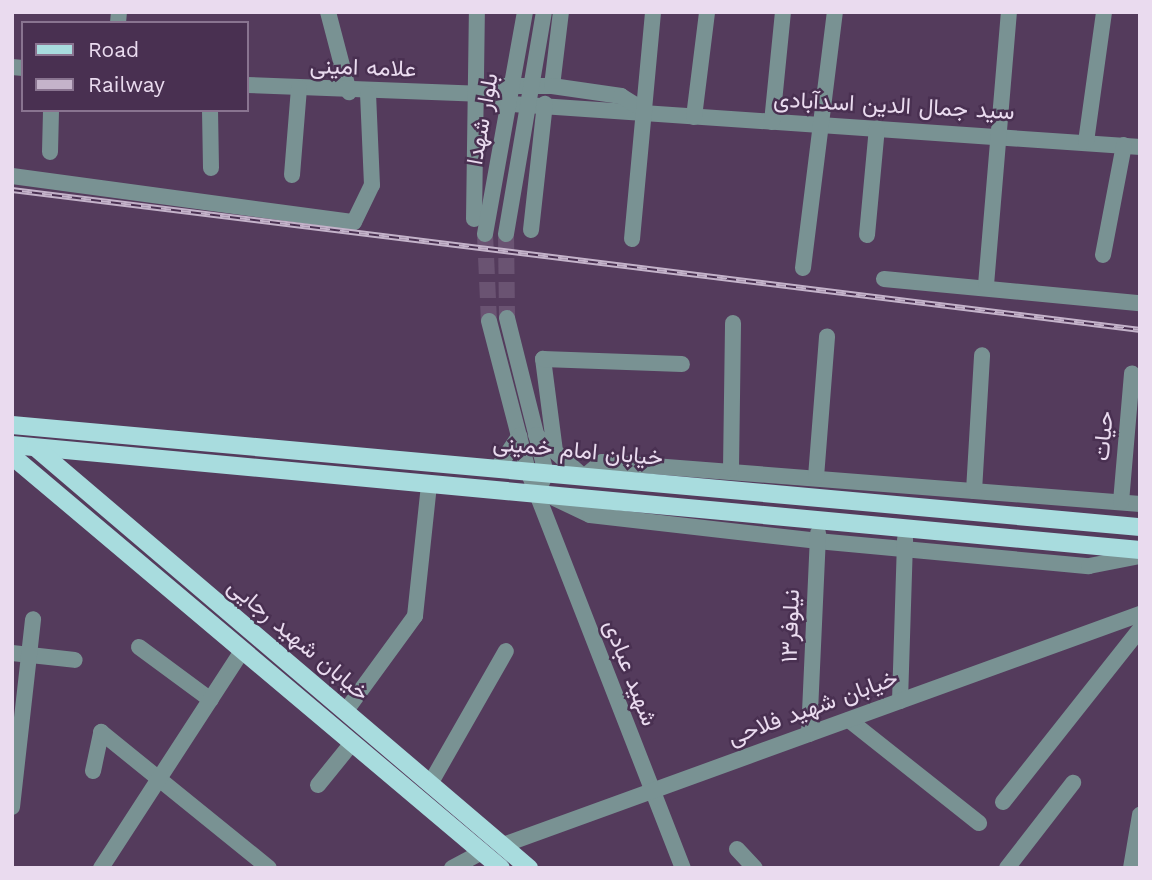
<!DOCTYPE html>
<html>
<head>
<meta charset="utf-8">
<style>
  body { margin:0 }
  #map { position:relative; width:1152px; height:880px; overflow:hidden; background:#543b5c; font-family:"Work Sans",Vazirmatn,sans-serif }
  div>[style] { position:absolute }
  [style*='--x'] { left:calc(var(--x)*1px); top:calc(var(--y)*1px); width:calc(var(--w)*1px); rotate:calc(var(--a)*1deg) }
  .minor-tunnel>* { height:16px; margin-top:-8px; transform-origin:0; background:repeating-linear-gradient(90deg,#6a5372 0 16px,transparent 0 24px) }
  .minor>* { height:16px; margin:-8px; padding:0 8px; transform-origin:8px; border-radius:8px; background:#799293 }
  .major>* { height:18px; margin:-9px; padding:0 9px; transform-origin:9px; border-radius:9px; background:#a8dcde }
  .rail>* { height:6px; margin-top:-3px; transform-origin:0; background:repeating-linear-gradient(90deg,#493051 0 10px,#c4b3ca 0 20px); box-sizing:border-box; border-block:2px solid #c4b3ca }
  span { translate:-50% -50%; white-space:nowrap; text-align:center; line-height:1.15; -webkit-text-stroke:5px #493051; paint-order:stroke }
  .street-label { font-size:23px; color:#eadbef }
  .frame { position:absolute; inset:0; border:14px solid #eadbef; pointer-events:none }
  .legend { position:absolute; left:21px; top:21px; width:228px; height:91px; box-sizing:border-box; background:#493051; border:2px solid #897490; margin:0; padding:9px 12px; list-style:none; font-size:21px; color:#eadbef }
  .legend li { display:flex; align-items:center; gap:14px; height:35px }
  .legend b { width:35px; border:2px solid #897490 }
</style>
</head>
<body>
<div id="map">
  <div class="minor-tunnel">
    <div style="--x:485;--y:234;--w:87;--a:87.4"></div>
    <div style="--x:506;--y:234;--w:84;--a:89.3"></div>
  </div>
  <div class="minor">
    <div style="--x:328;--y:12;--w:83;--a:75.3"></div>
    <div style="--x:118;--y:23;--w:11;--a:-85"></div>
    <div style="--x:12;--y:67;--w:11;--a:5"></div>
    <div style="--x:247;--y:85;--w:231;--a:2.2"></div>
    <div style="--x:478;--y:94;--w:22;--a:24"></div>
    <div style="--x:498;--y:103;--w:644;--a:3.92"></div>
    <div style="--x:552;--y:86;--w:75;--a:-83.1"></div>
    <div style="--x:478;--y:94;--w:21;--a:-23"></div>
    <div style="--x:497;--y:86;--w:55;--a:0"></div>
    <div style="--x:552;--y:86;--w:70;--a:8.2"></div>
    <div style="--x:621;--y:96;--w:28;--a:32"></div>
    <div style="--x:210;--y:110;--w:58;--a:89"></div>
    <div style="--x:694;--y:117;--w:106;--a:-82.9"></div>
    <div style="--x:772;--y:122;--w:111;--a:-84.3"></div>
    <div style="--x:1086;--y:142;--w:131;--a:-82.1"></div>
    <div style="--x:50;--y:152;--w:42;--a:-88.6"></div>
    <div style="--x:292;--y:175;--w:87;--a:-85.4"></div>
    <div style="--x:12;--y:176;--w:345;--a:7.7"></div>
    <div style="--x:354;--y:222;--w:41;--a:-64.1"></div>
    <div style="--x:372;--y:185;--w:91;--a:-92.5"></div>
    <div style="--x:474;--y:219;--w:207;--a:-89.2"></div>
    <div style="--x:531;--y:230;--w:127;--a:-83.7"></div>
    <div style="--x:485;--y:234;--w:226;--a:-79.8"></div>
    <div style="--x:506;--y:234;--w:225;--a:-80.3"></div>
    <div style="--x:867;--y:235;--w:107;--a:-84.7"></div>
    <div style="--x:632;--y:239;--w:228;--a:-84.7"></div>
    <div style="--x:1103;--y:255;--w:112;--a:-79.2"></div>
    <div style="--x:803;--y:268;--w:258;--a:-82.9"></div>
    <div style="--x:884;--y:279;--w:257;--a:5.4"></div>
    <div style="--x:986;--y:285;--w:274;--a:-85.2"></div>
    <div style="--x:507;--y:318;--w:160;--a:75.9"></div>
    <div style="--x:546;--y:473;--w:10;--a:114"></div>
    <div style="--x:489;--y:321;--w:155;--a:75.4"></div>
    <div style="--x:528;--y:471;--w:426;--a:68.7"></div>
    <div style="--x:536;--y:435;--w:64;--a:41.2"></div>
    <div style="--x:584;--y:477;--w:23;--a:-40"></div>
    <div style="--x:602;--y:462;--w:540;--a:4.46"></div>
    <div style="--x:555;--y:451;--w:93;--a:-97.4"></div>
    <div style="--x:543;--y:359;--w:139;--a:2.1"></div>
    <div style="--x:497;--y:469;--w:40;--a:-56"></div>
    <div style="--x:731;--y:469;--w:146;--a:-89.2"></div>
    <div style="--x:816;--y:477;--w:141;--a:-85.5"></div>
    <div style="--x:974;--y:491;--w:136;--a:-86.6"></div>
    <div style="--x:552;--y:497;--w:42;--a:25.3"></div>
    <div style="--x:590;--y:515;--w:228;--a:6.5"></div>
    <div style="--x:817;--y:541;--w:273;--a:5.3"></div>
    <div style="--x:1089;--y:566;--w:52;--a:-11.1"></div>
    <div style="--x:1121;--y:502;--w:129;--a:-85.1"></div>
    <div style="--x:139;--y:647;--w:89;--a:36.4"></div>
    <div style="--x:12;--y:653;--w:63;--a:6.3"></div>
    <div style="--x:900;--y:701;--w:162;--a:-88.2"></div>
    <div style="--x:345;--y:712;--w:119;--a:-53.9"></div>
    <div style="--x:415;--y:616;--w:133;--a:-83.9"></div>
    <div style="--x:849;--y:720;--w:166;--a:38.4"></div>
    <div style="--x:809;--y:734;--w:201;--a:-87.4"></div>
    <div style="--x:93;--y:771;--w:40;--a:-78"></div>
    <div style="--x:101;--y:732;--w:216;--a:39"></div>
    <div style="--x:430;--y:784;--w:153;--a:-60.3"></div>
    <div style="--x:318;--y:785;--w:54;--a:-51"></div>
    <div style="--x:1003;--y:802;--w:221;--a:-51.6"></div>
    <div style="--x:12;--y:807;--w:189;--a:-83.6"></div>
    <div style="--x:503;--y:845;--w:678;--a:-19.93"></div>
    <div style="--x:737;--y:849;--w:26;--a:47"></div>
    <div style="--x:101;--y:868;--w:259;--a:-57"></div>
    <div style="--x:452;--y:868;--w:34;--a:-28"></div>
    <div style="--x:1007;--y:868;--w:108;--a:-52.2"></div>
    <div style="--x:1131;--y:868;--w:54;--a:-80.4"></div>
  </div>
  <div class="major">
    <div style="--x:12;--y:425;--w:1133;--a:5.17"></div>
    <div style="--x:12;--y:445;--w:1133;--a:5.32"></div>
    <div style="--x:36;--y:448;--w:648;--a:40.43"></div>
    <div style="--x:12;--y:456;--w:639;--a:40.12"></div>
  </div>
  <div class="rail">
    <div style="--x:12;--y:190;--w:1137;--a:7.07"></div>
  </div>
  <div class="street-label">
    <span style="left:363px;top:68px;rotate:2deg">علامه امینی</span>
    <span style="left:894px;top:106px;rotate:3deg">سید جمال الدین اسدآبادی</span>
    <span style="left:483px;top:119px;rotate:-80deg">بلوار شهدا</span>
    <span style="left:1104px;top:436px;rotate:-85deg">حیات</span>
    <span style="left:578px;top:451px;rotate:5deg">خیابان امام خمینی</span>
    <span style="left:791px;top:626px;rotate:-88deg">نیلوفر۱۳</span>
    <span style="left:298px;top:640px;rotate:40deg">خیابان شهید رجایی</span>
    <span style="left:630px;top:673px;rotate:69deg">شهید عبادی</span>
    <span style="left:813px;top:708px;rotate:-20deg">خیابان شهید فلاحی</span>
  </div>
  <div class="frame"></div>
  <ul class="legend">
  <li><b style="height:9px;background:#a8dcde"></b>Road</li>
  <li><b style="height:9px;background:#c4b3ca"></b>Railway</li>
  </ul>
</div>
</body>
</html>
